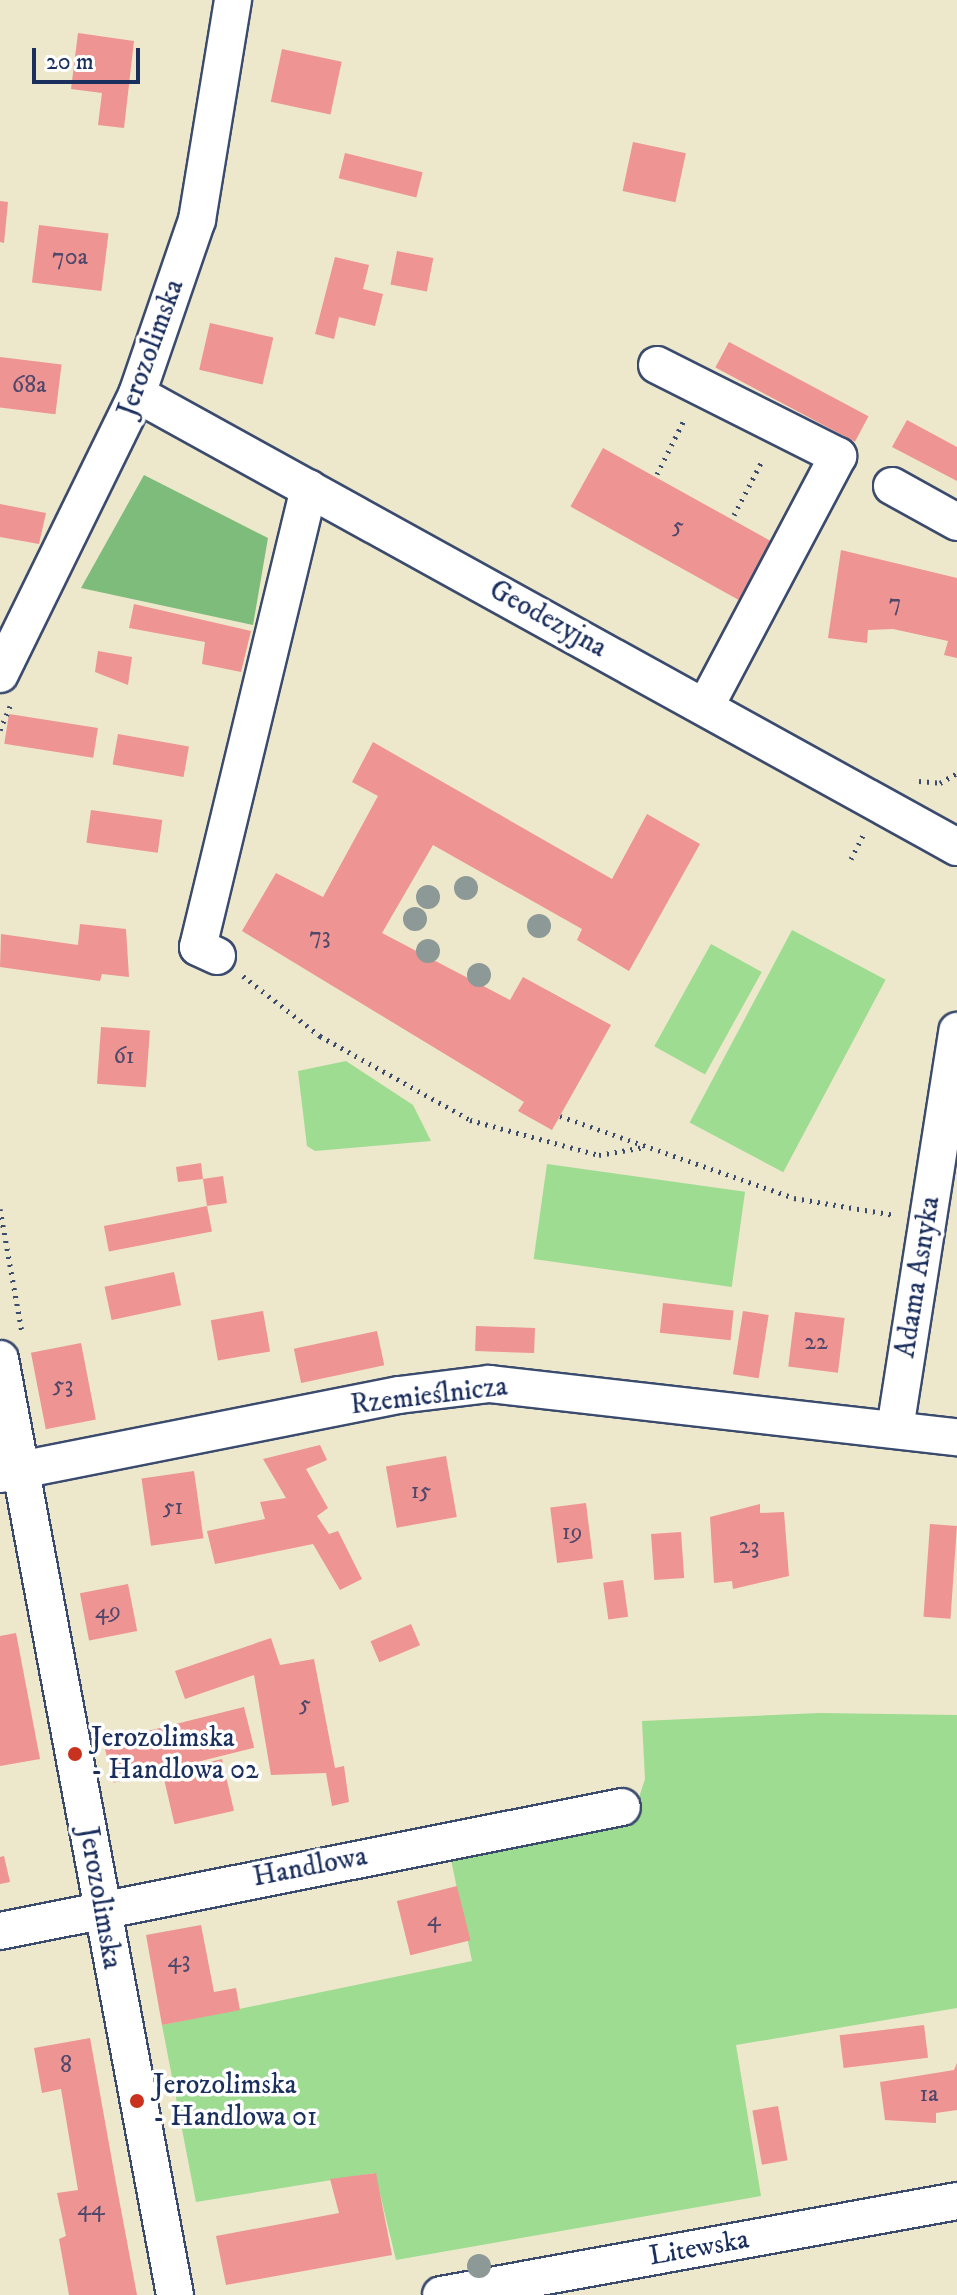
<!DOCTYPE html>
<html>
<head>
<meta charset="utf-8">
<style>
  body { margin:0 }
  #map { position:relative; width:957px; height:2295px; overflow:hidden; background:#ede7cb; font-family:"IM FELL DW Pica",serif }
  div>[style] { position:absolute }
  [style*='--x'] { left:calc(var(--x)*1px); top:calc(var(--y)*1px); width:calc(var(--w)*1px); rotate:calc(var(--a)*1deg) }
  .green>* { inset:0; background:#9edc91; transform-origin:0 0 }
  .forest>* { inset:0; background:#7ebc7b }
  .building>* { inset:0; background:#ee9492; transform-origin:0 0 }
  .path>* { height:5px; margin-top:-2.5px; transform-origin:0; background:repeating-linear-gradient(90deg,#3a4b6e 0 2px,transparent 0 8px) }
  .roads { filter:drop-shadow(2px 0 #3a4b6e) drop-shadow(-2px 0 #3a4b6e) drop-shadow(0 2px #3a4b6e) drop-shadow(0 -2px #3a4b6e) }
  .minor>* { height:36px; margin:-18px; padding:0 18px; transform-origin:18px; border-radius:18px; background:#fff }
  .trees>* { width:24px; height:24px; margin:-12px; border-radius:50%; background:#8c9996 }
  .dots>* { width:22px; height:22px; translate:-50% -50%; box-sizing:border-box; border:4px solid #fff; border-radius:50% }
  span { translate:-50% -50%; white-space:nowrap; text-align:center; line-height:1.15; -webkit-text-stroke:7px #fff; paint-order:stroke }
  .number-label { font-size:24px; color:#50486b }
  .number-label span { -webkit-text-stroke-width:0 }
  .street-label { font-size:28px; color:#1b2f5e }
  .poi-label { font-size:28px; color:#1b2f5e }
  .left { translate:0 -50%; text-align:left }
  .scale { position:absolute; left:32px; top:48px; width:108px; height:36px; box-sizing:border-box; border:4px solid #1b2f5e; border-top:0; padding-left:10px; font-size:24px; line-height:28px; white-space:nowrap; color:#1b2f5e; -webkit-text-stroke:6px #fff; paint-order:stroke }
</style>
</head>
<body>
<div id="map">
  <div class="green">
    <div style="left:792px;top:930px;width:106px;height:218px;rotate:28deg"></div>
    <div style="left:711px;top:944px;width:58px;height:117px;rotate:29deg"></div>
    <div style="clip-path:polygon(346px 1061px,413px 1105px,431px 1141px,315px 1151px,307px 1146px,298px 1071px)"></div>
    <div style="left:547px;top:1164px;width:200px;height:96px;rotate:8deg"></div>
    <div style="clip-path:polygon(820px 1713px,957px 1715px,957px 2008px,736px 2045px,761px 2196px,396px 2260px,375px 2173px,196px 2202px,162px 2025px,472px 1961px,450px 1855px,630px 1825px,645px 1779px,642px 1721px)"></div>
  </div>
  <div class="forest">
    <div style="clip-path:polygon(144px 475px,268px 538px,253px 625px,81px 588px)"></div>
  </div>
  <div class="building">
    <div style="clip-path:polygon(78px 33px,134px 41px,124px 128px,98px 125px,102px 93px,71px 89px)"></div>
    <div style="left:282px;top:49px;width:61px;height:54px;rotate:12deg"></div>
    <div style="left:633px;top:142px;width:54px;height:50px;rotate:12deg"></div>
    <div style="left:345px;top:153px;width:80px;height:26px;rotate:14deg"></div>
    <div style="clip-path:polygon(0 201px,8px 202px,4px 243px,0 242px)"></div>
    <div style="left:39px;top:225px;width:70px;height:58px;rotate:7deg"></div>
    <div style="left:397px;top:251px;width:37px;height:34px;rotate:11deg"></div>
    <div style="clip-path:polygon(335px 257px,369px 265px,363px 289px,383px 294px,375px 326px,339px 317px,334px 339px,315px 334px)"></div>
    <div style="left:210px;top:323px;width:65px;height:48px;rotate:13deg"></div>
    <div style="left:729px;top:342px;width:158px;height:29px;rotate:28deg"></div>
    <div style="left:0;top:357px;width:62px;height:50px;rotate:7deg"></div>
    <div style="clip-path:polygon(907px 420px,957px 447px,957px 481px,892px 447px)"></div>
    <div style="left:603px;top:448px;width:195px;height:67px;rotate:29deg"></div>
    <div style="clip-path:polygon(0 504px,46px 513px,39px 544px,0 537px)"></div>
    <div style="clip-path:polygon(841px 550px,957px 578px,957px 658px,944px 655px,948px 641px,893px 629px,868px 630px,867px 643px,828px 638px)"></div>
    <div style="clip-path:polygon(134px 604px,251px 631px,241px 672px,202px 664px,205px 642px,129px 628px)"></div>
    <div style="clip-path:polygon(98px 651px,132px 657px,128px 685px,95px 672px)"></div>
    <div style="left:9px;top:714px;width:90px;height:30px;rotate:9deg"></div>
    <div style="left:118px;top:734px;width:72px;height:31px;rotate:10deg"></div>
    <div style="clip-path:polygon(373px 742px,612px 879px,647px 814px,700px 844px,629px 971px,577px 940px,582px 929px,433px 845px,382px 933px,510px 1000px,523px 977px,611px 1025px,552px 1130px,518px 1111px,524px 1102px,242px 931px,276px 873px,323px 897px,378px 796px,352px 782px)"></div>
    <div style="left:91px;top:810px;width:72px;height:33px;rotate:8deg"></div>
    <div style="clip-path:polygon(80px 924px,126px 929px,129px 977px,102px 974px,100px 981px,0 967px,1px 934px,78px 945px)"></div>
    <div style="left:101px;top:1027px;width:49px;height:57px;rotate:4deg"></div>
    <div style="clip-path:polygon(201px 1163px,203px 1179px,223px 1176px,227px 1203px,207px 1206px,203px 1179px,178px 1182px,176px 1167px)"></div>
    <div style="left:207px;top:1206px;width:26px;height:105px;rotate:79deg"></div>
    <div style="left:174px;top:1272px;width:34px;height:71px;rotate:78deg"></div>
    <div style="left:663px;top:1303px;width:71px;height:30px;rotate:6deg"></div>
    <div style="left:263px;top:1311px;width:41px;height:53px;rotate:80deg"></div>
    <div style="left:743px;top:1311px;width:26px;height:64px;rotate:9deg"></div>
    <div style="left:795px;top:1312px;width:50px;height:55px;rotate:7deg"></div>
    <div style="left:476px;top:1326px;width:59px;height:25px;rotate:2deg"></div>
    <div style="left:377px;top:1331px;width:35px;height:85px;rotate:78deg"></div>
    <div style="left:81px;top:1343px;width:78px;height:51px;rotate:79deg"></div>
    <div style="clip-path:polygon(320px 1445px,327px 1460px,306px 1469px,328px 1508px,317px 1516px,329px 1534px,338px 1531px,362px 1579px,340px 1590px,313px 1544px,215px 1564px,207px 1531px,265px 1519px,260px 1502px,286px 1498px,263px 1459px)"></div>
    <div style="left:446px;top:1456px;width:62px;height:61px;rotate:80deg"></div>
    <div style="left:194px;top:1471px;width:68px;height:53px;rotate:82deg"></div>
    <div style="left:586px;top:1503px;width:56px;height:36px;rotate:83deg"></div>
    <div style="clip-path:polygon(760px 1504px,760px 1513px,784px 1512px,789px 1576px,733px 1589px,732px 1581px,714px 1583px,710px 1517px)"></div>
    <div style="left:930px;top:1524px;width:27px;height:93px;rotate:4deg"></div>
    <div style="left:681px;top:1532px;width:46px;height:30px;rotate:86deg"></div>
    <div style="left:623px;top:1580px;width:37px;height:20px;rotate:82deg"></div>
    <div style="left:128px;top:1584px;width:48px;height:49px;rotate:79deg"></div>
    <div style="left:411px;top:1624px;width:23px;height:44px;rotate:67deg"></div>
    <div style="clip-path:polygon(16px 1633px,40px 1759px,0 1766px,0 1636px)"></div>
    <div style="clip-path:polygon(271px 1638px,280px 1665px,314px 1659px,335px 1768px,344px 1766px,349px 1802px,332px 1806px,326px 1773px,271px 1775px,254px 1675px,185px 1699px,175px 1671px)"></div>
    <div style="left:244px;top:1707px;width:42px;height:145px;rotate:76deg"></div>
    <div style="left:222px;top:1759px;width:53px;height:61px;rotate:77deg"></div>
    <div style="clip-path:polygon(4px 1856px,10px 1882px,0 1884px,0 1857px)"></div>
    <div style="left:457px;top:1886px;width:56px;height:62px;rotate:76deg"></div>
    <div style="clip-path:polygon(201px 1925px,214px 1992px,236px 1988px,240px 2010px,162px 2025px,146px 1935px)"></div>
    <div style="left:924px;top:2025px;width:33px;height:85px;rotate:83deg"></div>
    <div style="clip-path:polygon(90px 2038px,116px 2183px,137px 2295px,69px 2295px,59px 2239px,66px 2236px,57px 2193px,78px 2190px,61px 2089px,42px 2093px,34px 2048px)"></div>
    <div style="clip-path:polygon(957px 2063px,957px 2110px,936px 2113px,936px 2123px,885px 2120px,880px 2082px,954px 2070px)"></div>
    <div style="left:778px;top:2106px;width:55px;height:26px;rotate:80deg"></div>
    <div style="clip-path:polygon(376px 2173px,392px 2255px,226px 2285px,216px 2236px,339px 2213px,330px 2179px)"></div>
  </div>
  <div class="path">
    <div style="--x:657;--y:474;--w:63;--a:-63.4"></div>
    <div style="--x:734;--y:515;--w:63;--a:-62.6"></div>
    <div style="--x:0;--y:730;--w:26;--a:-67"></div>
    <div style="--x:919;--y:781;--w:21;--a:5"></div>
    <div style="--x:940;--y:783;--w:20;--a:-30"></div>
    <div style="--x:851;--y:859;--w:27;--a:-63"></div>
    <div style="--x:243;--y:976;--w:98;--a:37.9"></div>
    <div style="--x:320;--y:1036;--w:172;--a:29.2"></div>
    <div style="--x:470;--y:1120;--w:134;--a:15.2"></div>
    <div style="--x:599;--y:1155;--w:46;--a:-10.1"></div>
    <div style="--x:560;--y:1116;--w:248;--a:19.3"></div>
    <div style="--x:794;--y:1198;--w:102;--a:9.6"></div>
    <div style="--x:0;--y:1209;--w:125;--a:79.9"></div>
  </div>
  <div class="roads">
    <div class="minor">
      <div style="--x:657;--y:365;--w:203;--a:26.7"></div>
      <div style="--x:838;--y:456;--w:282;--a:117.9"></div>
      <div style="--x:137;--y:394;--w:937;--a:28.92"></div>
      <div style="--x:892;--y:486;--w:74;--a:29"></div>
      <div style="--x:0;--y:674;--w:312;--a:-63.9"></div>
      <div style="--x:137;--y:394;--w:184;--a:-71"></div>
      <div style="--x:197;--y:220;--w:223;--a:-80.7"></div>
      <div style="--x:217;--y:956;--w:21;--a:-155"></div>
      <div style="--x:198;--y:947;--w:472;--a:-76.4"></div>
      <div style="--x:0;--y:1359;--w:952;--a:79.41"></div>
      <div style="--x:895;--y:1429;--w:403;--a:-81.1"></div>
      <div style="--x:0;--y:1474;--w:407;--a:-11.2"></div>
      <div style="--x:399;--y:1395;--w:91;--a:-7"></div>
      <div style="--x:489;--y:1384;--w:471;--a:6.5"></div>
      <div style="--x:0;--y:1931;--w:634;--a:-11.27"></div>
      <div style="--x:441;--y:2295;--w:524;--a:-10.32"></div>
    </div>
  </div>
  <div class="trees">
    <div style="left:466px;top:888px"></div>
    <div style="left:428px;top:897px"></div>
    <div style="left:415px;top:919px"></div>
    <div style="left:539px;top:926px"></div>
    <div style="left:428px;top:951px"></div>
    <div style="left:479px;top:975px"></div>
    <div style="left:479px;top:2266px"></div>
  </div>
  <div class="dots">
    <div style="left:75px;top:1754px;background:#c8321e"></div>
    <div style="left:137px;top:2101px;background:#c8321e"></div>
  </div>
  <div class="number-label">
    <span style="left:70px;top:258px">70a</span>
    <span style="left:29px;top:386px">68a</span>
    <span style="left:678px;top:527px">5</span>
    <span style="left:895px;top:604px">7</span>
    <span style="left:320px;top:937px">73</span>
    <span style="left:124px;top:1057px">61</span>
    <span style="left:816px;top:1343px">22</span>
    <span style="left:63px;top:1386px">53</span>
    <span style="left:421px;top:1492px">15</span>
    <span style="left:173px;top:1508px">51</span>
    <span style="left:572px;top:1533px">19</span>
    <span style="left:749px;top:1547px">23</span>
    <span style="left:108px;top:1612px">49</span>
    <span style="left:305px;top:1705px">5</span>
    <span style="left:434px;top:1920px">4</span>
    <span style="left:179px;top:1961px">43</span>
    <span style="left:66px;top:2066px">8</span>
    <span style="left:929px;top:2095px">1a</span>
    <span style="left:91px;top:2209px">44</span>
  </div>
  <div class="street-label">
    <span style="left:151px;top:348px;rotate:-70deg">Jerozolimska</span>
    <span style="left:548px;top:619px;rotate:29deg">Geodezyjna</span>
    <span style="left:918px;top:1277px;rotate:-81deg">Adama Asnyka</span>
    <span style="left:429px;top:1396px;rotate:-7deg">Rzemieślnicza</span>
    <span style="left:310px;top:1867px;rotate:-11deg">Handlowa</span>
    <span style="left:100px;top:1898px;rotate:80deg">Jerozolimska</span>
    <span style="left:699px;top:2248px;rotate:-10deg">Litewska</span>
  </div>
  <div class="poi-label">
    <span class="left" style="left:91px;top:1754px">Jerozolimska<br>- Handlowa 02</span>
    <span class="left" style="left:153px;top:2101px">Jerozolimska<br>- Handlowa 01</span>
  </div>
  <div class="scale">20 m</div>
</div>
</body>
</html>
